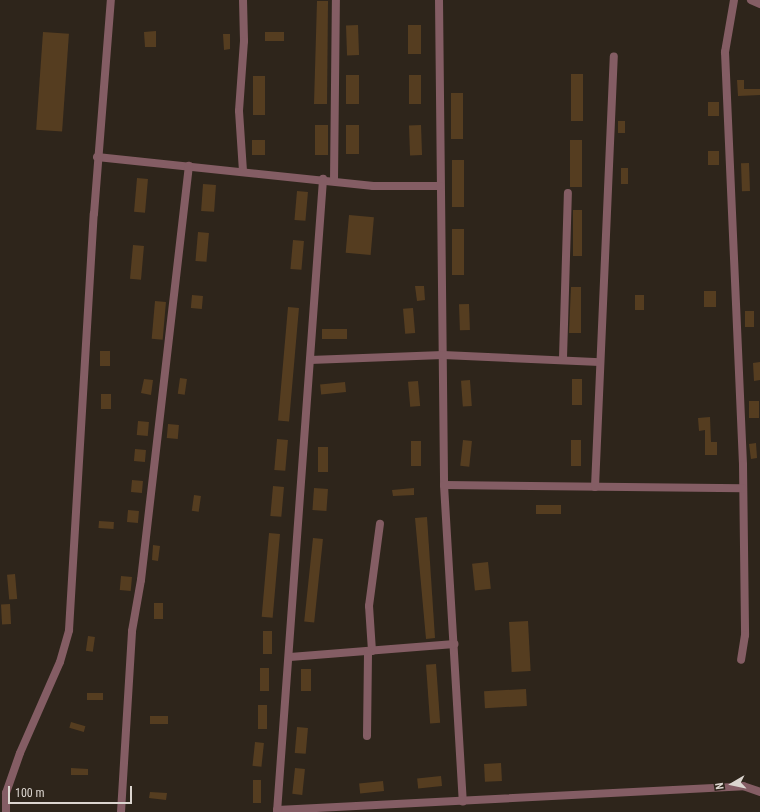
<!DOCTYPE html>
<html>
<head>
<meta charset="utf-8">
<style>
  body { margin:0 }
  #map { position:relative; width:760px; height:812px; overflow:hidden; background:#2e251b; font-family:"Roboto Condensed",sans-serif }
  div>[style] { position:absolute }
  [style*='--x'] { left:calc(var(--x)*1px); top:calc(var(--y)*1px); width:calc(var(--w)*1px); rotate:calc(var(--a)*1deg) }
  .building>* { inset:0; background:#553d20; transform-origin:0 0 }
  .minor>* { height:8px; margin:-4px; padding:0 4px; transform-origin:4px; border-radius:4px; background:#845d64 }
  .tertiary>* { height:8px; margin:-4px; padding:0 4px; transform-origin:4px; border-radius:4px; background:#845d64 }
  span { translate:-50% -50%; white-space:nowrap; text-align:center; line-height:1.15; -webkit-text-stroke:3.5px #2e251b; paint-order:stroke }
  .north { position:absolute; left:712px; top:764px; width:40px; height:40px; -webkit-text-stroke:3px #2e251b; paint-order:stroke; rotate:261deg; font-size:11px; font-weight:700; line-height:16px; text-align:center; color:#dbd5cf }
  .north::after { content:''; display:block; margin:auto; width:14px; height:18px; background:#dbd5cf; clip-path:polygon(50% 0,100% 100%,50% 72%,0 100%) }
  .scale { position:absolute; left:8px; top:786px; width:124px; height:18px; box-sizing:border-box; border:2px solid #dbd5cf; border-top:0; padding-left:5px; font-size:12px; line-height:14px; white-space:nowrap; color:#dbd5cf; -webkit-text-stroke:3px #2e251b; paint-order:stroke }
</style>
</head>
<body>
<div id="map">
  <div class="building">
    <div style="clip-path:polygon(317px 1px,328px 1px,327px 104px,314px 104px)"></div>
    <div style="left:358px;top:25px;width:30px;height:12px;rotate:88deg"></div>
    <div style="left:408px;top:25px;width:13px;height:29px"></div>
    <div style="clip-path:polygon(156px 31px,156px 47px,145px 47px,144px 32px)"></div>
    <div style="left:43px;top:32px;width:26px;height:98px;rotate:4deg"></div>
    <div style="left:284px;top:32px;width:9px;height:19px;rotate:90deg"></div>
    <div style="clip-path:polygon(223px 34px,230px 34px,230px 49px,224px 50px)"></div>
    <div style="left:571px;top:74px;width:12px;height:47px"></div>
    <div style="left:346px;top:75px;width:13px;height:29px"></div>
    <div style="left:409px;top:75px;width:12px;height:29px"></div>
    <div style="left:253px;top:76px;width:12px;height:39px"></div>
    <div style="clip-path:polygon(737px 80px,744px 80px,744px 89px,760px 89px,760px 95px,738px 96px)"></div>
    <div style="left:451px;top:93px;width:12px;height:46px"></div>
    <div style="left:708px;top:102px;width:11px;height:14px"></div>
    <div style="left:618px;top:121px;width:7px;height:12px"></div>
    <div style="left:328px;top:125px;width:30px;height:13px;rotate:90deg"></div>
    <div style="left:346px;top:125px;width:13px;height:29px"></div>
    <div style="left:421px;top:125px;width:30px;height:12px;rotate:88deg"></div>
    <div style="left:252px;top:140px;width:13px;height:15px"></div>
    <div style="left:570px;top:140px;width:12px;height:47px"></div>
    <div style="left:708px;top:151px;width:11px;height:14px"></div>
    <div style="left:452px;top:160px;width:12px;height:47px"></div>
    <div style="left:749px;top:163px;width:28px;height:8px;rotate:88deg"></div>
    <div style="left:621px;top:168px;width:7px;height:16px"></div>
    <div style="left:137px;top:178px;width:11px;height:34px;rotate:5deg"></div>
    <div style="left:203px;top:184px;width:13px;height:27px;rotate:4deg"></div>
    <div style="left:297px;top:191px;width:11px;height:29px;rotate:5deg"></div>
    <div style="left:573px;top:210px;width:9px;height:46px"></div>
    <div style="left:349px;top:215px;width:25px;height:38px;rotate:5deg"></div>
    <div style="left:452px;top:229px;width:12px;height:46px"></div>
    <div style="left:198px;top:232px;width:11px;height:29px;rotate:5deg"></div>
    <div style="left:293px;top:240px;width:11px;height:29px;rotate:5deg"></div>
    <div style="left:133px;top:245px;width:11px;height:34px;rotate:5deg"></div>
    <div style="clip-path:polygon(415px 286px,424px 286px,425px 300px,417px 301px)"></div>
    <div style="clip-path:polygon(571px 287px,581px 287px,581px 333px,569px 333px)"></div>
    <div style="left:704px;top:291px;width:12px;height:16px"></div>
    <div style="left:192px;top:295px;width:11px;height:13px;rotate:5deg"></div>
    <div style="left:635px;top:295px;width:9px;height:15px"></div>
    <div style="left:155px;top:301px;width:11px;height:38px;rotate:5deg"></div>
    <div style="left:469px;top:304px;width:26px;height:10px;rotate:88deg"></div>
    <div style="left:288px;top:307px;width:11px;height:114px;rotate:5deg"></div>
    <div style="left:413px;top:308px;width:25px;height:10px;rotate:85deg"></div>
    <div style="left:745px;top:311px;width:9px;height:16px"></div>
    <div style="left:347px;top:329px;width:10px;height:25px;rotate:90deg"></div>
    <div style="left:100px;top:351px;width:10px;height:15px"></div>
    <div style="clip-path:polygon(760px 362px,760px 380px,754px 381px,753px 363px)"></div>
    <div style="left:180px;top:378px;width:7px;height:16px;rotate:8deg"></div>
    <div style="clip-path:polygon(144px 379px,153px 380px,151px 395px,141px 393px)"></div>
    <div style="left:572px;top:379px;width:10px;height:26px"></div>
    <div style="left:470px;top:380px;width:26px;height:9px;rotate:86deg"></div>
    <div style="left:418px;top:381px;width:25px;height:10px;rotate:85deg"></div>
    <div style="left:345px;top:382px;width:10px;height:25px;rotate:84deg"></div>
    <div style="left:101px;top:394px;width:10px;height:15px"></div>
    <div style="left:749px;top:401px;width:10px;height:17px"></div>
    <div style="clip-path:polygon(710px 417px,711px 442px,717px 442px,717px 455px,705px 455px,705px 430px,699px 431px,698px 418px)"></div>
    <div style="left:138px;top:421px;width:11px;height:14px;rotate:5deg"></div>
    <div style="left:168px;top:424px;width:11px;height:14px;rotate:5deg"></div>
    <div style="left:277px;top:439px;width:11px;height:31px;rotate:5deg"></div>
    <div style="left:463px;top:440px;width:9px;height:26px;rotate:6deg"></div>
    <div style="left:571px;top:440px;width:10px;height:26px"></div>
    <div style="left:411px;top:441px;width:10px;height:25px"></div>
    <div style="clip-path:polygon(756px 443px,757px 458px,751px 459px,749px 444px)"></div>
    <div style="left:318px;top:447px;width:10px;height:25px"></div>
    <div style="left:135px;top:449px;width:11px;height:12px;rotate:5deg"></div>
    <div style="left:132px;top:480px;width:11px;height:12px;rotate:5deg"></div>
    <div style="left:273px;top:486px;width:11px;height:30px;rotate:5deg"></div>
    <div style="left:314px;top:488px;width:14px;height:22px;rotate:4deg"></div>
    <div style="clip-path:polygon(414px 488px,414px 495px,393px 496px,392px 490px)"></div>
    <div style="left:194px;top:495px;width:7px;height:16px;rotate:8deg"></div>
    <div style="left:561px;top:505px;width:9px;height:25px;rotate:90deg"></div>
    <div style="left:128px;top:510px;width:11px;height:12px;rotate:5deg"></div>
    <div style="clip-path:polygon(427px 517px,435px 638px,426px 639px,415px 518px)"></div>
    <div style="left:99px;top:521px;width:15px;height:7px;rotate:4deg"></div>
    <div style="left:269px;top:533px;width:11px;height:84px;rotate:5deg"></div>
    <div style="left:313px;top:538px;width:10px;height:84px;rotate:6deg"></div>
    <div style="clip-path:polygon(153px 545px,160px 546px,158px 561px,152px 560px)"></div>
    <div style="left:488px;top:562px;width:27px;height:16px;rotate:84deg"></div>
    <div style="left:15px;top:574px;width:25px;height:8px;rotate:85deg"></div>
    <div style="left:121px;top:576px;width:11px;height:14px;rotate:5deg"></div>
    <div style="left:154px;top:603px;width:9px;height:16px"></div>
    <div style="left:10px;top:604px;width:20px;height:9px;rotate:87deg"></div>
    <div style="left:528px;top:621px;width:50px;height:19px;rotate:87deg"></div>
    <div style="left:263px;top:631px;width:9px;height:23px"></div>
    <div style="left:88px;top:636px;width:7px;height:15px;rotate:8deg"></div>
    <div style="left:436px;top:664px;width:59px;height:10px;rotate:86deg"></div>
    <div style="left:260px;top:668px;width:9px;height:23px"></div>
    <div style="left:301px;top:669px;width:10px;height:22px"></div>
    <div style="left:526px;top:689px;width:17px;height:42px;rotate:87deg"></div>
    <div style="left:87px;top:693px;width:16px;height:7px"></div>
    <div style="left:258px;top:705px;width:9px;height:24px"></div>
    <div style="left:150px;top:716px;width:18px;height:8px"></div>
    <div style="left:71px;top:722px;width:15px;height:6px;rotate:16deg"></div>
    <div style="left:297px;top:727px;width:11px;height:26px;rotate:5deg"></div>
    <div style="left:255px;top:742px;width:9px;height:24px;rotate:6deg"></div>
    <div style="left:501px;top:763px;width:18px;height:17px;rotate:87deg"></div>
    <div style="clip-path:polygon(71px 768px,88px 769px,88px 775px,71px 775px)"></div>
    <div style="left:295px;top:768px;width:10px;height:26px;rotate:6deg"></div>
    <div style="left:441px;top:776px;width:10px;height:24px;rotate:84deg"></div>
    <div style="left:253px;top:780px;width:8px;height:23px"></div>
    <div style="left:383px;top:781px;width:10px;height:24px;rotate:84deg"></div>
    <div style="clip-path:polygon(150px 792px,167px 793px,166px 800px,149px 798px)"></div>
  </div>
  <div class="minor">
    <div style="--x:243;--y:0;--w:41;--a:88.6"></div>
    <div style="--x:244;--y:41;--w:70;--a:94.1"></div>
    <div style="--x:239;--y:111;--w:60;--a:86.2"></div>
    <div style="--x:439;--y:0;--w:485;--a:89.4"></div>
    <div style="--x:444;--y:485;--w:317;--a:86.6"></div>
    <div style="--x:734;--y:0;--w:53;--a:99.8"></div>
    <div style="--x:725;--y:52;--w:413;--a:87.5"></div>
    <div style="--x:743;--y:465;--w:170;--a:89.3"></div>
    <div style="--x:745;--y:635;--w:25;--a:99"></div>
    <div style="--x:751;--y:0;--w:10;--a:24"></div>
    <div style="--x:97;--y:157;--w:278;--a:6"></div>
    <div style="--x:373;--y:186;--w:67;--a:0"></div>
    <div style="--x:334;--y:181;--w:181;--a:-89.4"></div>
    <div style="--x:94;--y:214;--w:215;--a:-85.5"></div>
    <div style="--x:563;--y:358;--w:165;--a:-88.3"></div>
    <div style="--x:310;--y:360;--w:133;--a:-2.2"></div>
    <div style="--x:443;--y:355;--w:157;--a:2.6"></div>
    <div style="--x:444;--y:485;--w:299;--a:0.6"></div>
    <div style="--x:595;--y:487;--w:431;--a:-87.5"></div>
    <div style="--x:372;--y:651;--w:45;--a:-93.8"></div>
    <div style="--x:369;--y:606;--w:83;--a:-82.4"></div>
    <div style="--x:290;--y:657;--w:165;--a:-4.5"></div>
    <div style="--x:367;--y:736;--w:85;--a:-89.3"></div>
    <div style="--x:277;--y:810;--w:467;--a:-2.9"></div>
    <div style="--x:743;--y:786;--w:18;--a:19"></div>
    <div style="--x:121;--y:812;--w:181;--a:-86.5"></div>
    <div style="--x:132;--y:631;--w:52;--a:-80"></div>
    <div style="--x:141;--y:580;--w:417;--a:-83.4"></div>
    <div style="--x:277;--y:812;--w:635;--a:-85.84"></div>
  </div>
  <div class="tertiary">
    <div style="--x:6;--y:812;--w:19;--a:-90"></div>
    <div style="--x:6;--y:793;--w:42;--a:-70.7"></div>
    <div style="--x:20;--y:753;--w:99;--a:-66.3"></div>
    <div style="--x:60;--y:662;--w:33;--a:-74"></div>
    <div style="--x:69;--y:630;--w:417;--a:-86.6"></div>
  </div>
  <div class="north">N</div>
  <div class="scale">100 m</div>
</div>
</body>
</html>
